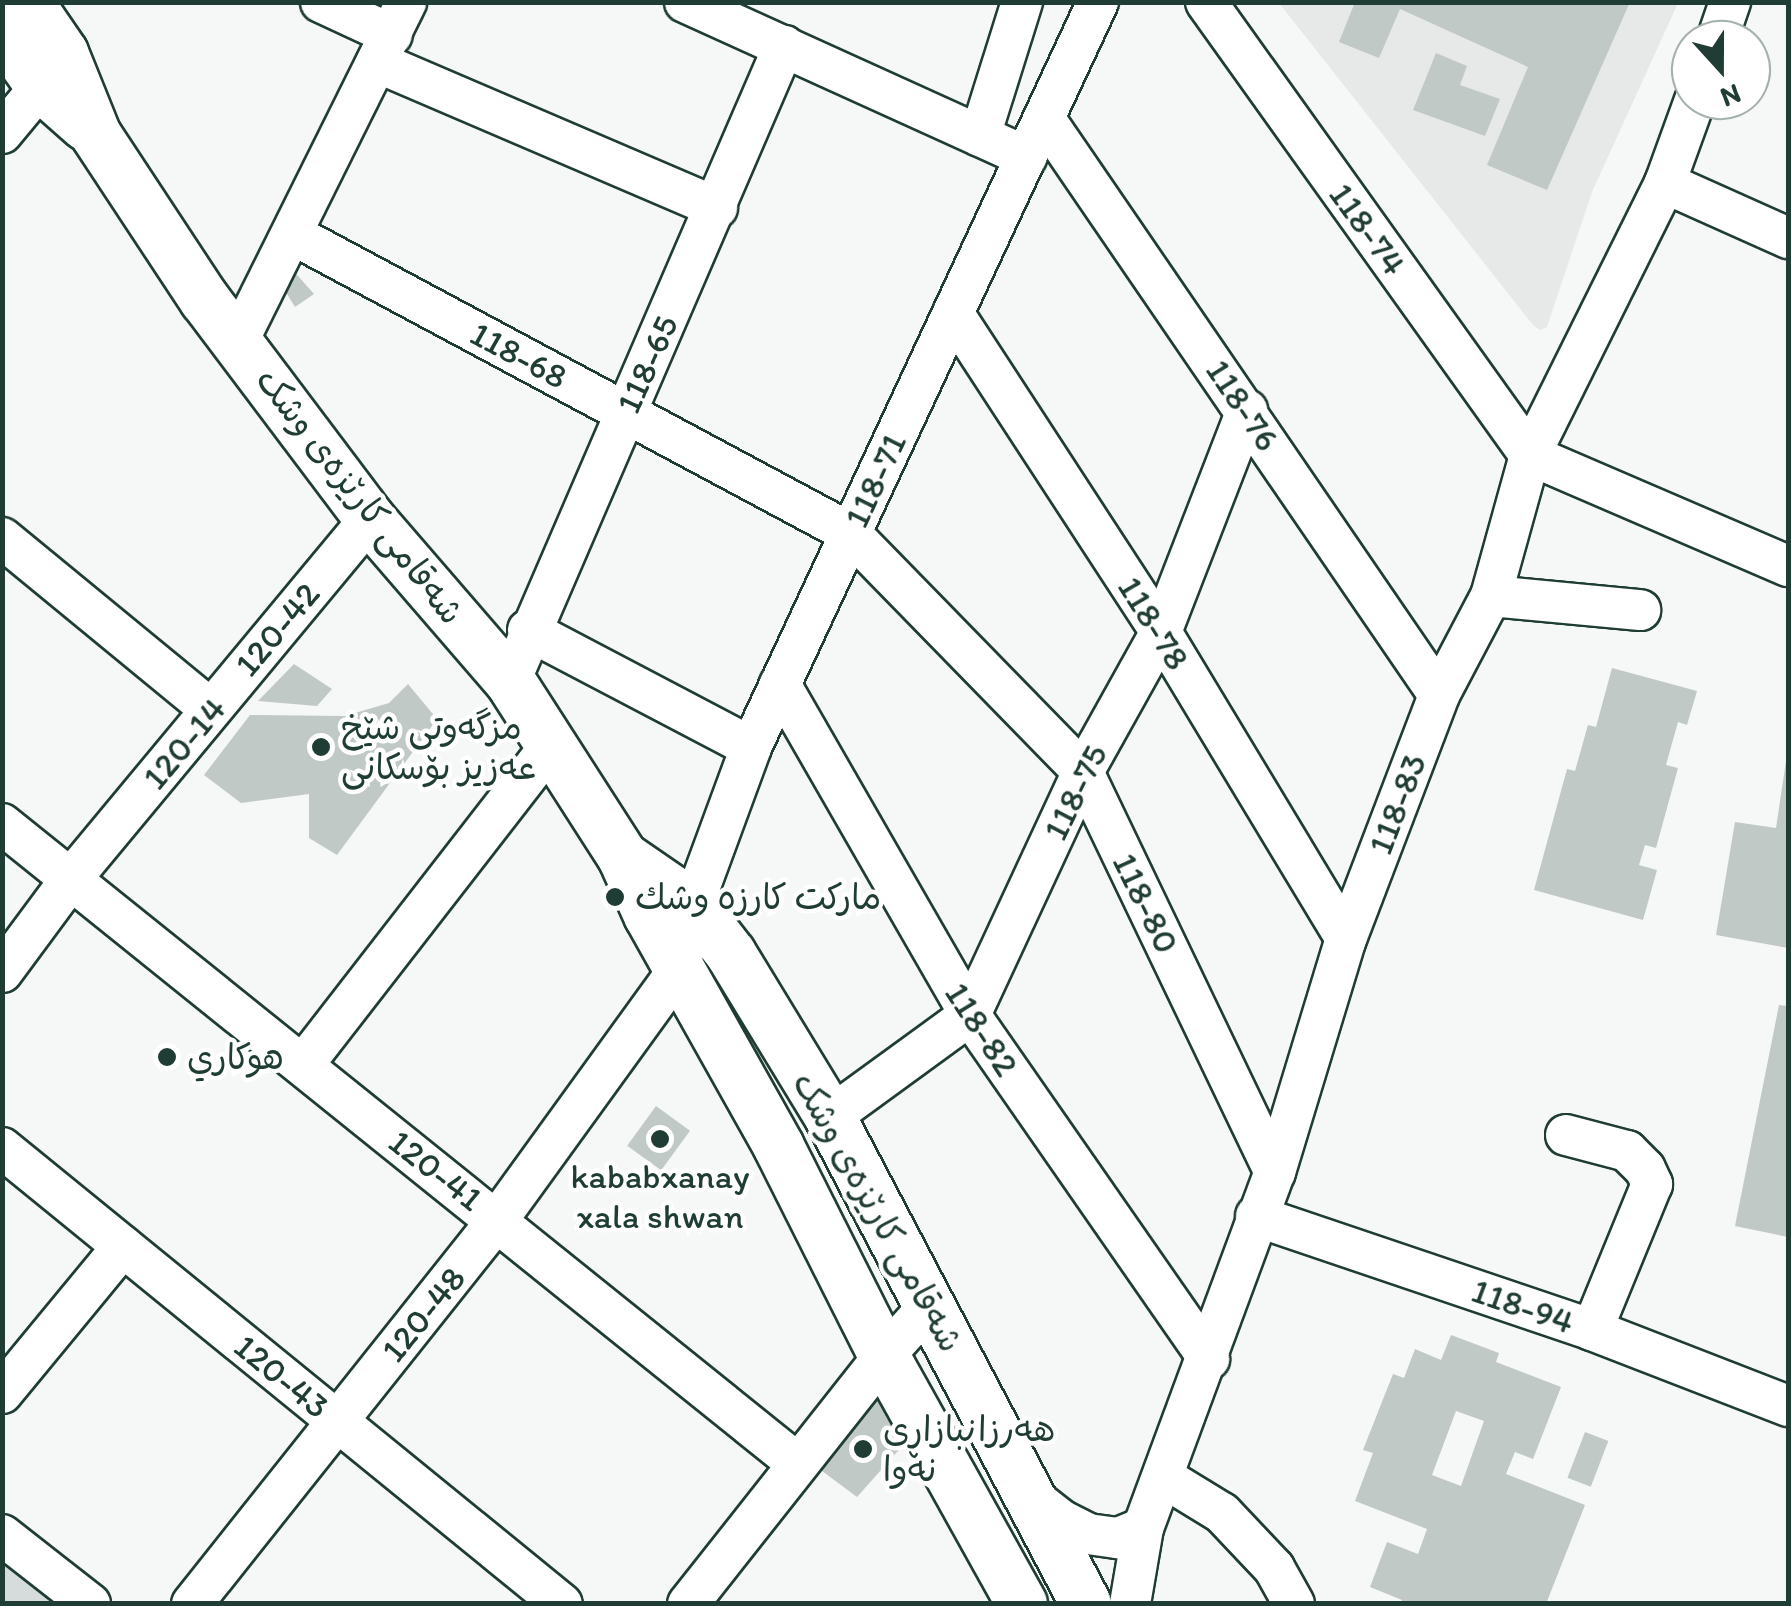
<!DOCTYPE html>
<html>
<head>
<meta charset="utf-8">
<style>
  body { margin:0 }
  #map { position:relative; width:1791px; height:1606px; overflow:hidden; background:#f6f7f7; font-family:Itim,"Playpen Sans Arabic",sans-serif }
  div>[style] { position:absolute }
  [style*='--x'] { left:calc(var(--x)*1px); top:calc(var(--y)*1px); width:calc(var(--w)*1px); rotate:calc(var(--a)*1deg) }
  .built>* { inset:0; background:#e6e9e8 }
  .green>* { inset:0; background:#d6dcdb }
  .building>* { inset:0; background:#c0c9c6; transform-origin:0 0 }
  .roads { filter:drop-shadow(2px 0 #1f3d34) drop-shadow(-2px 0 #1f3d34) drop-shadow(0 2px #1f3d34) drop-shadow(0 -2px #1f3d34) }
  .minor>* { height:40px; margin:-20px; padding:0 20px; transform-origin:20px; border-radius:20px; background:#fff }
  .major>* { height:50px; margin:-25px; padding:0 25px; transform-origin:25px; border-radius:25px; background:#fff }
  .dots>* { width:28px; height:28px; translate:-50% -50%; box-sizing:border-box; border:5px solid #fff; border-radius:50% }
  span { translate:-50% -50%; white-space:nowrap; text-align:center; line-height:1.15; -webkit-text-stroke:9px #fff; paint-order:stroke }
  .street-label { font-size:35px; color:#1f3d34 }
  .poi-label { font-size:35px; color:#1f3d34 }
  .left { translate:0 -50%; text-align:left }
  .frame { position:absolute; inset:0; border:5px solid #1f3d34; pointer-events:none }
  .north { position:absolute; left:1671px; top:20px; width:100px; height:100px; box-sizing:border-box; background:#fff; border:2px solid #a5b1ae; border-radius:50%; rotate:159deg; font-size:28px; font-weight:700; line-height:40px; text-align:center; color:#1f3d34 }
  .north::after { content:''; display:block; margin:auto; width:35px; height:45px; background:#1f3d34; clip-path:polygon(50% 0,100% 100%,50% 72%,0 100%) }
</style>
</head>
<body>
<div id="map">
  <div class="built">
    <div style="clip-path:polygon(1279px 3px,1678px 3px,1592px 192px,1547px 327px,1540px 330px,1533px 325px)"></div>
  </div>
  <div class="green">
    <div style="clip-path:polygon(3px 1546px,75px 1603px,3px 1603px)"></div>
  </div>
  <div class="building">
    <div style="clip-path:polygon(1355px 2px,1630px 2px,1547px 190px,1487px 165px,1528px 67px,1400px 9px,1379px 58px,1339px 42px)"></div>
    <div style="clip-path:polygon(1436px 53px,1467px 66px,1460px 85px,1500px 99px,1485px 136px,1413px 110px)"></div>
    <div style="clip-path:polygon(292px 269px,314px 294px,295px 307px,279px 281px)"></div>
    <div style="clip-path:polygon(294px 664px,332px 689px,317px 706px,258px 701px)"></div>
    <div style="clip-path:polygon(1612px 668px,1697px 691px,1687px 725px,1678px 722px,1666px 765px,1678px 768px,1656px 848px,1645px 845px,1639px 865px,1657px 870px,1643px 920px,1534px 890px,1567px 769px,1575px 771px,1588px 725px,1596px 727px)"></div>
    <div style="clip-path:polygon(408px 684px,437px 719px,337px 855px,309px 838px,309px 794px,241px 803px,204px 775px,250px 715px,345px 716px,389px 703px)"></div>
    <div style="clip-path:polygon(1786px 761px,1788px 948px,1716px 935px,1735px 822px,1776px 828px)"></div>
    <div style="clip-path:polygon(1779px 1005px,1788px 1006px,1788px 1237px,1735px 1226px)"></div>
    <div style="left:656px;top:1106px;width:42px;height:49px;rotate:36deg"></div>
    <div style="clip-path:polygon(evenodd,1451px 1335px,1499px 1353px,1496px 1362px,1561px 1387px,1533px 1459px,1515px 1452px,1506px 1474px,1585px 1505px,1546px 1604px,1400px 1604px,1402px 1600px,1370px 1587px,1387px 1542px,1418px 1554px,1427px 1529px,1355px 1501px,1373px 1453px,1363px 1450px,1393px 1374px,1404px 1378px,1415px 1349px,1441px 1360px,1451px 1335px,1456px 1411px,1484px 1421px,1461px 1486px,1432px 1475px,1456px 1411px)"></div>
    <div style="clip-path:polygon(882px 1378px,913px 1434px,857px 1497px,814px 1465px)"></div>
    <div style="left:1585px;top:1432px;width:25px;height:49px;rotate:21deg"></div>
  </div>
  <div class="roads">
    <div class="minor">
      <div style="--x:321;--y:2;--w:78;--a:24.9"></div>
      <div style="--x:685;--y:2;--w:375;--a:24.4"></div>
      <div style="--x:1206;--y:2;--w:557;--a:54.43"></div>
      <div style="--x:1530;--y:455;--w:281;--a:23.3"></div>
      <div style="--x:1717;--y:40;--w:40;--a:-71.1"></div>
      <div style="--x:377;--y:62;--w:370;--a:23.2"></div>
      <div style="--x:1044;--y:118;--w:699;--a:55.61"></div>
      <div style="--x:2;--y:133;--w:61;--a:-50.3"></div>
      <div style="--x:980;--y:136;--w:140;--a:-72.6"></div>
      <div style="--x:1665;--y:183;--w:135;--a:24.1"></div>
      <div style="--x:292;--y:234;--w:633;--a:28.18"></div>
      <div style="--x:850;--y:533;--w:334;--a:45.7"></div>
      <div style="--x:1083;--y:772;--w:444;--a:64.4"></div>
      <div style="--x:953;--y:313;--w:381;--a:56.9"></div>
      <div style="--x:1161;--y:632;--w:358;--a:58.9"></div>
      <div style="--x:238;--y:341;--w:378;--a:-63.6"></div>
      <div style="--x:2;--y:538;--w:269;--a:39.4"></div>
      <div style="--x:1491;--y:596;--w:150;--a:5.4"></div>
      <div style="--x:528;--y:630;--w:252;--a:27.7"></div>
      <div style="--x:510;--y:681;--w:692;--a:-66.66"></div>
      <div style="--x:780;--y:684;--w:382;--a:60.1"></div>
      <div style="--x:970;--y:1015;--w:419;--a:55.2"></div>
      <div style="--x:2;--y:824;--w:1021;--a:38.8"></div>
      <div style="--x:2;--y:972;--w:114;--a:-53.5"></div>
      <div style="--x:70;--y:880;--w:469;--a:-50.3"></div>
      <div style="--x:303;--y:1065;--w:403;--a:-52.2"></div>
      <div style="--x:830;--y:1117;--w:173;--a:-36.1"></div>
      <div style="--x:970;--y:1015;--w:268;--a:-65.1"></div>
      <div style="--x:1083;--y:772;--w:160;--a:-60.9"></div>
      <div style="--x:1161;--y:632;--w:238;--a:-68.8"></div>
      <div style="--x:1566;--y:1135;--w:63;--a:14.7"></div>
      <div style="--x:1627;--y:1151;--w:25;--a:45"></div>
      <div style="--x:1645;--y:1169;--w:17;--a:65"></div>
      <div style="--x:1652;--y:1184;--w:158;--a:112.3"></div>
      <div style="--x:2;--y:1148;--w:722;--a:39.16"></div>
      <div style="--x:1256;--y:1216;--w:355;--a:18.7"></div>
      <div style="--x:1592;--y:1330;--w:210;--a:21.2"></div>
      <div style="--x:2;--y:1393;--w:190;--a:-50.5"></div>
      <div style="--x:1163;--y:1477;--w:69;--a:31.4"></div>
      <div style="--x:1222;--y:1513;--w:76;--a:46.6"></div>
      <div style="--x:1274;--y:1568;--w:41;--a:60.9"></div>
      <div style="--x:1033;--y:1498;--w:36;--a:38"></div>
      <div style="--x:1061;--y:1520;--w:30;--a:27"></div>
      <div style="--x:1088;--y:1534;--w:30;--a:8"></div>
      <div style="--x:1118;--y:1538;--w:27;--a:-22"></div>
      <div style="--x:2;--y:1535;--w:112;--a:38.1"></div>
      <div style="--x:192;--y:1604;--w:492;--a:-51.5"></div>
      <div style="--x:498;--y:1219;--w:310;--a:-54.1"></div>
      <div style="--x:680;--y:968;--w:64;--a:-78.3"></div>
      <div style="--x:693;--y:905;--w:168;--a:-69.8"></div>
      <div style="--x:751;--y:747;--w:822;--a:-65.03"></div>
      <div style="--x:688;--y:1604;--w:316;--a:-51.7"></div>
      <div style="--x:884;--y:1356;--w:69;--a:-48"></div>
      <div style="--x:1130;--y:1604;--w:77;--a:-80.3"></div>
      <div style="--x:1143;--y:1528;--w:380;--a:-69.7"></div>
      <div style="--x:1275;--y:1172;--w:244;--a:-73.1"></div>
      <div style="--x:1346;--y:939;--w:261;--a:-69.1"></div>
      <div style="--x:1439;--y:695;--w:112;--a:-62.3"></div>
      <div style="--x:1491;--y:596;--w:146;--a:-74.5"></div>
      <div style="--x:1530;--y:455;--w:304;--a:-63.6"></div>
      <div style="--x:1665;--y:183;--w:88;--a:-70.1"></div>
    </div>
    <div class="major">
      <div style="--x:28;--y:2;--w:62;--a:55.5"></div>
      <div style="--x:63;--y:53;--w:88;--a:68.1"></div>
      <div style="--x:96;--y:135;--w:198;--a:56.6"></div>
      <div style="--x:205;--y:300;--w:274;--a:53"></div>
      <div style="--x:370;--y:519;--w:214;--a:49.2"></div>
      <div style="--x:510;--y:681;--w:209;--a:57.3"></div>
      <div style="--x:623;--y:857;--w:64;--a:65.9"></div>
      <div style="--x:649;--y:915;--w:266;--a:60.7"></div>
      <div style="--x:779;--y:1147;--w:234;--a:63.3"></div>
      <div style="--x:884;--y:1356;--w:284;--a:60.9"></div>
      <div style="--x:2;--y:31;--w:67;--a:54.7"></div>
      <div style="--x:41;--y:86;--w:59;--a:41.6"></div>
      <div style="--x:623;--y:857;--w:85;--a:34.4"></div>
      <div style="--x:693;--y:905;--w:62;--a:52.2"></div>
      <div style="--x:731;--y:954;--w:191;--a:58.7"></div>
      <div style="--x:830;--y:1117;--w:550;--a:62.27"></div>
    </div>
  </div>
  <div class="dots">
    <div style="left:321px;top:747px;background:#1f3d34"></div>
    <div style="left:615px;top:897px;background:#1f3d34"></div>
    <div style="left:167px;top:1057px;background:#1f3d34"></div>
    <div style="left:660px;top:1139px;background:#1f3d34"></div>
    <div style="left:863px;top:1449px;background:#1f3d34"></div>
  </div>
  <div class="street-label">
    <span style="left:1368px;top:229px;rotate:54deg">118-74</span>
    <span style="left:519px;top:355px;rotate:28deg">118-68</span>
    <span style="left:647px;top:364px;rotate:-66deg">118-65</span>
    <span style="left:1243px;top:405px;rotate:56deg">118-76</span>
    <span style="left:875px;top:480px;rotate:-65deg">118-71</span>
    <span style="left:360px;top:496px;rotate:52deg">شەقامی کارێزەی وشک</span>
    <span style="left:1154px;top:623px;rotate:58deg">118-78</span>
    <span style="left:277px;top:629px;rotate:-50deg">120-42</span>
    <span style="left:184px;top:743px;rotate:-50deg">120-14</span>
    <span style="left:1075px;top:792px;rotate:-64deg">118-75</span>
    <span style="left:1397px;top:804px;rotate:-69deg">118-83</span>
    <span style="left:1146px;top:903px;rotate:64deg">118-80</span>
    <span style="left:982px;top:1029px;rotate:57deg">118-82</span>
    <span style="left:436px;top:1170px;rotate:38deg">120-41</span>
    <span style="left:878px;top:1212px;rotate:61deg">شەقامی کارێزەی وشک</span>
    <span style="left:1523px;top:1306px;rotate:19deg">118-94</span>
    <span style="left:423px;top:1314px;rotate:-51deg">120-48</span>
    <span style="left:282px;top:1376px;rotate:39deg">120-43</span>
  </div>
  <div class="poi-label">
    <span class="left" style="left:341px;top:747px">مزگەوتی شێخ<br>عەزیز بۆسکانی</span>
    <span class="left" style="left:635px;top:897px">ماركت كارزه وشك</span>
    <span class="left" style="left:187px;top:1057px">هوكاري</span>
    <span style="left:660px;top:1196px">kababxanay<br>xala shwan</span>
    <span class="left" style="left:883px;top:1449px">هەرزانبازاڕی<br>نەوا</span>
  </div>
  <div class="frame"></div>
  <div class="north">N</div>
</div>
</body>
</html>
